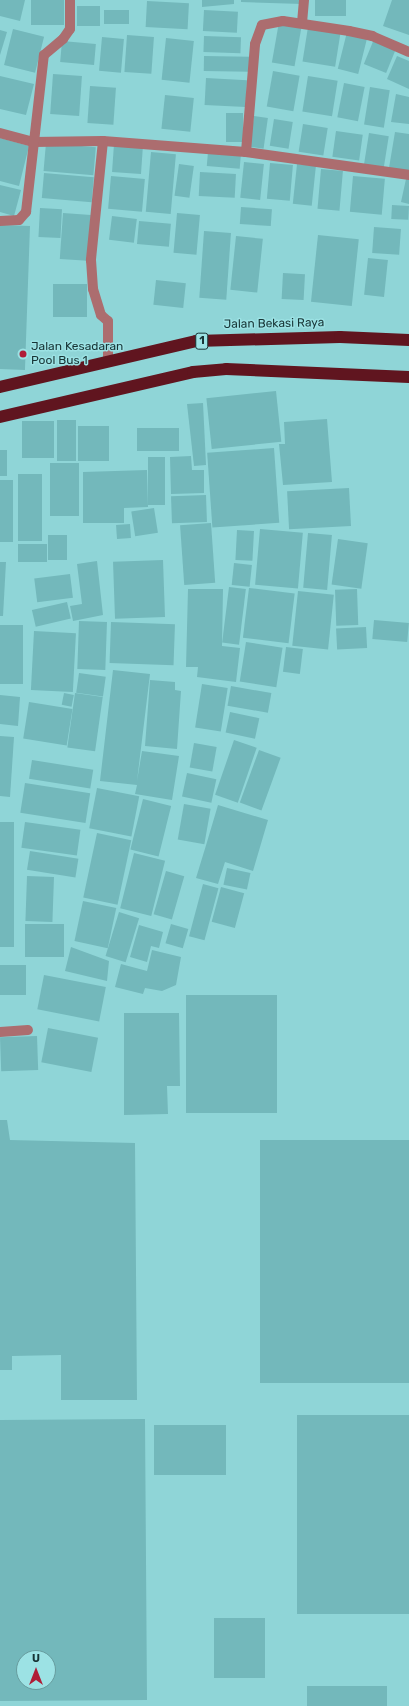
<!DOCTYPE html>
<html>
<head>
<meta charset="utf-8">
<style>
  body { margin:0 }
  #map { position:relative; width:409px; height:1706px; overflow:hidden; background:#8fd5d7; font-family:Rubik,sans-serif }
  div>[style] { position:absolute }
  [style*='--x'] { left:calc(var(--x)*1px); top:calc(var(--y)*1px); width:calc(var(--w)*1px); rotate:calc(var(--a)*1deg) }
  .building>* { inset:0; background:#73b8bb; transform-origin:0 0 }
  .minor>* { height:10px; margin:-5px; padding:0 5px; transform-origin:5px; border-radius:5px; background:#ac6d6f }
  .highway>* { height:12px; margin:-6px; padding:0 6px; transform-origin:6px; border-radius:6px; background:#60151f }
  .dots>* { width:11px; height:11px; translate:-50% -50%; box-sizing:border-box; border:2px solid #9ce2e4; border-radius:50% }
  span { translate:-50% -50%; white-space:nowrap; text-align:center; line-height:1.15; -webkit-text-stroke:3px #9ce2e4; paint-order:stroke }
  .shield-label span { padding:1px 3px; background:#9ce2e4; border:1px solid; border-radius:3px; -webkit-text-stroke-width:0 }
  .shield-label { font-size:11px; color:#173435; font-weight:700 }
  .street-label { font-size:12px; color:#173435 }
  .poi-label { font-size:12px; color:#173435 }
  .left { translate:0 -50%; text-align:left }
  .north { position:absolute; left:16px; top:1650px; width:40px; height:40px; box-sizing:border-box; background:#9ce2e4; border:1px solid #679c9e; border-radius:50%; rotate:0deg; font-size:11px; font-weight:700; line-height:16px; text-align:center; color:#173435 }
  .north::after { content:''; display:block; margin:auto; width:14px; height:18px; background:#b01d37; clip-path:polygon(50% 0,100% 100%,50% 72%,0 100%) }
</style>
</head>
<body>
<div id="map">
  <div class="building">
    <div style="clip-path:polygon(0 0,25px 0,20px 21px,0 16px)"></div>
    <div style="left:31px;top:0;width:33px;height:25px"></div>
    <div style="clip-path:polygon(202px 0,234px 0,234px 4px,202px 7px)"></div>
    <div style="clip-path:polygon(241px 0,302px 0,302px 4px,241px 2px)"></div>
    <div style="left:315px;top:0;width:31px;height:16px"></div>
    <div style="clip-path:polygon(392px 0,409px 0,409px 35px,383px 26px)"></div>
    <div style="left:147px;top:1px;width:42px;height:26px;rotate:3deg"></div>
    <div style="left:77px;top:6px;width:23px;height:20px"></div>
    <div style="left:104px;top:10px;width:25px;height:14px"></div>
    <div style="left:204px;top:10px;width:34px;height:21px;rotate:3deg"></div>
    <div style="left:279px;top:22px;width:23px;height:41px;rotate:10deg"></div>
    <div style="left:308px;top:27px;width:33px;height:35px;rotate:9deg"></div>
    <div style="left:13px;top:29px;width:32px;height:37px;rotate:14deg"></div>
    <div style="clip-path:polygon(0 30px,7px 32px,0 55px)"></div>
    <div style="left:347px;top:32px;width:21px;height:38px;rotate:14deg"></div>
    <div style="left:127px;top:35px;width:27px;height:37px;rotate:4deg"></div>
    <div style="left:204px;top:36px;width:37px;height:16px;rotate:2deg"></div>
    <div style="left:102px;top:37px;width:22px;height:34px;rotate:5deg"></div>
    <div style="left:166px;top:38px;width:28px;height:42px;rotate:6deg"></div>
    <div style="left:374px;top:39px;width:24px;height:27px;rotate:22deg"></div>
    <div style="left:62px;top:41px;width:34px;height:21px;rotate:5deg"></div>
    <div style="left:204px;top:56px;width:46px;height:15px;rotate:1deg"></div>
    <div style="clip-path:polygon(397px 56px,409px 61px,409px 89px,387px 79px)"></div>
    <div style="left:273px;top:71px;width:27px;height:36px;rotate:10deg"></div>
    <div style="left:53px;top:74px;width:29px;height:40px;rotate:4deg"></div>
    <div style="clip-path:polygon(0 76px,34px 84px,26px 115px,0 109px)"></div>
    <div style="left:308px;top:76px;width:30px;height:36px;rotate:9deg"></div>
    <div style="left:206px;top:78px;width:41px;height:27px;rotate:3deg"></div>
    <div style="left:344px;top:83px;width:21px;height:35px;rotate:11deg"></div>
    <div style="left:90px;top:86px;width:26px;height:37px;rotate:4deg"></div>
    <div style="left:370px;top:87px;width:20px;height:38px;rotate:9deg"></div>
    <div style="clip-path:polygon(396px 94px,409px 97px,409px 124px,391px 122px)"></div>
    <div style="left:165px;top:95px;width:29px;height:34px;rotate:6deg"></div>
    <div style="left:226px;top:113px;width:17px;height:29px"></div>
    <div style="left:254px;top:116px;width:14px;height:31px;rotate:8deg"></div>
    <div style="left:274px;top:119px;width:19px;height:27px;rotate:9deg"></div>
    <div style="left:303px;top:124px;width:25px;height:28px;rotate:9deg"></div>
    <div style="left:336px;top:131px;width:27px;height:26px;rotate:8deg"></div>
    <div style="clip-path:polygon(395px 132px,409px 134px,409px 171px,389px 168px)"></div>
    <div style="left:369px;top:133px;width:20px;height:32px;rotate:9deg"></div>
    <div style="clip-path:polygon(0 138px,29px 146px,19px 186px,0 181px)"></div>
    <div style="left:46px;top:143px;width:50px;height:28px;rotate:5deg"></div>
    <div style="left:114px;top:144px;width:29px;height:28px;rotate:4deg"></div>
    <div style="left:151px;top:152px;width:25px;height:60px;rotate:5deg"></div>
    <div style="left:208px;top:152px;width:33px;height:14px;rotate:5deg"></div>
    <div style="left:244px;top:162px;width:20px;height:36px;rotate:6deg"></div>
    <div style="left:270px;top:163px;width:23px;height:36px;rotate:5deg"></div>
    <div style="left:179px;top:164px;width:15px;height:32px;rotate:8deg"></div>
    <div style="left:297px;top:164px;width:19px;height:40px;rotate:6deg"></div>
    <div style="left:321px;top:169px;width:22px;height:40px;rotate:5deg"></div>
    <div style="left:200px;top:172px;width:36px;height:24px;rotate:3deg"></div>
    <div style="left:44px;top:173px;width:50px;height:25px;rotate:5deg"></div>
    <div style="left:111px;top:176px;width:34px;height:33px;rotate:5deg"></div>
    <div style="left:353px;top:176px;width:32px;height:36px;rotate:5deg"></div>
    <div style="clip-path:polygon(406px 179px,409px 179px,409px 204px,401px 202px)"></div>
    <div style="clip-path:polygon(0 185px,21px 190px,14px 216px,0 212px)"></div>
    <div style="left:392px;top:205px;width:17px;height:14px;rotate:3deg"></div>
    <div style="left:241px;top:207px;width:31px;height:17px;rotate:4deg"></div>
    <div style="left:40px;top:208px;width:22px;height:29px;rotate:3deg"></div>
    <div style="left:63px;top:213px;width:28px;height:46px;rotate:4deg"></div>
    <div style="left:177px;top:213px;width:23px;height:40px;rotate:5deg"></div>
    <div style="left:112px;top:216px;width:25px;height:24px;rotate:7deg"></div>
    <div style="left:139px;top:221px;width:32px;height:23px;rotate:5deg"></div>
    <div style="left:0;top:225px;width:30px;height:144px;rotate:2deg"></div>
    <div style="left:374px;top:227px;width:27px;height:26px;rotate:4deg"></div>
    <div style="left:204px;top:231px;width:27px;height:67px;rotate:4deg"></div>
    <div style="left:318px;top:235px;width:41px;height:67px;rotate:6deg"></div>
    <div style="left:236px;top:236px;width:27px;height:54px;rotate:6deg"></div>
    <div style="left:368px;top:258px;width:20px;height:37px;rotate:6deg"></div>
    <div style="left:283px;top:273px;width:22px;height:26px;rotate:3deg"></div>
    <div style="left:156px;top:280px;width:30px;height:25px;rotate:6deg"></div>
    <div style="left:53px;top:284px;width:34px;height:33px"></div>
    <div style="left:276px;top:391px;width:51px;height:70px;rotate:84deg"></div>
    <div style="clip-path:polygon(203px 403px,206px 465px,194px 466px,187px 404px)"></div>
    <div style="clip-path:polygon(327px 419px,332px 482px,283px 485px,279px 444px,285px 444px,284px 422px)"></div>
    <div style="left:57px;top:420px;width:19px;height:41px"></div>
    <div style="left:22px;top:421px;width:32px;height:37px"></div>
    <div style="left:78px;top:426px;width:31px;height:35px"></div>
    <div style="left:179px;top:428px;width:23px;height:42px;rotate:90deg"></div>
    <div style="left:274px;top:448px;width:75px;height:67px;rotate:86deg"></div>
    <div style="left:0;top:450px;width:7px;height:26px"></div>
    <div style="clip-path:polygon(191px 456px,192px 470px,204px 470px,204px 493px,171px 494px,170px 457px)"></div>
    <div style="left:148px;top:457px;width:17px;height:48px"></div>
    <div style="left:50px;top:463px;width:29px;height:53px"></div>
    <div style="clip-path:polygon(147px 470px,148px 507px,124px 508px,124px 523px,83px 523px,83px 472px)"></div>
    <div style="left:18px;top:474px;width:24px;height:67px"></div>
    <div style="left:0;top:480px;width:13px;height:62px"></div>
    <div style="left:349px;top:488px;width:38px;height:62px;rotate:87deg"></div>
    <div style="left:206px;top:495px;width:27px;height:35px;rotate:88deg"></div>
    <div style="left:154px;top:508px;width:25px;height:23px;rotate:81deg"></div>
    <div style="left:211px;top:523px;width:60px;height:31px;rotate:86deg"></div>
    <div style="left:130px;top:524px;width:14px;height:14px;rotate:86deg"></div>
    <div style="left:260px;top:529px;width:43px;height:56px;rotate:5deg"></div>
    <div style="left:237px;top:530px;width:17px;height:30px;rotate:3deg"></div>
    <div style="left:308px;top:533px;width:24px;height:55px;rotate:5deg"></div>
    <div style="left:48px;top:535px;width:19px;height:25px"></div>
    <div style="left:338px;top:539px;width:30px;height:46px;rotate:8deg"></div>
    <div style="left:18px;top:544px;width:29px;height:18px"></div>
    <div style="left:163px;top:560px;width:57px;height:50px;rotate:88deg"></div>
    <div style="clip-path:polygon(97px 561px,103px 615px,73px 621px,70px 606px,82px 604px,77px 564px)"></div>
    <div style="clip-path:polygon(0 562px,6px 562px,3px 616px,0 616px)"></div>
    <div style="left:234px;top:563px;width:18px;height:22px;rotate:6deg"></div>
    <div style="left:70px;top:574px;width:24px;height:36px;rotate:83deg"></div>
    <div style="left:229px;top:587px;width:17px;height:56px;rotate:7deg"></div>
    <div style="left:249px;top:588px;width:46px;height:50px;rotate:7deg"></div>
    <div style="clip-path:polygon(188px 589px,223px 589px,222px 646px,240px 648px,236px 682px,197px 677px,198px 667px,186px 667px)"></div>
    <div style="left:357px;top:589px;width:36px;height:22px;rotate:88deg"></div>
    <div style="left:298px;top:591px;width:36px;height:55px;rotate:6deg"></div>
    <div style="left:67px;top:602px;width:17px;height:36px;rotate:77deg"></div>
    <div style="left:374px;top:620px;width:35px;height:19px;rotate:5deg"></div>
    <div style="left:79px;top:621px;width:28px;height:48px;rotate:2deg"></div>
    <div style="left:111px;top:622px;width:64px;height:41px;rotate:2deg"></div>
    <div style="left:23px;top:625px;width:59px;height:23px;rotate:90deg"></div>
    <div style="left:366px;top:627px;width:21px;height:30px;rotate:87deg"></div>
    <div style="left:34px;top:631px;width:42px;height:59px;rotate:3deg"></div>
    <div style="left:246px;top:642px;width:37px;height:40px;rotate:9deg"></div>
    <div style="left:286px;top:647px;width:17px;height:25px;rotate:7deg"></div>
    <div style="clip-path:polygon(113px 670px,150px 674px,137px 781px,142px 751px,179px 756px,172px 800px,135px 794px,137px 785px,100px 781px)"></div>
    <div style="left:79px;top:673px;width:27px;height:20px;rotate:8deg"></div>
    <div style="clip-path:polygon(150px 680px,175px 682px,175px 690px,181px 691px,177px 749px,145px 746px)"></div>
    <div style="left:202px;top:684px;width:26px;height:44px;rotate:9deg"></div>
    <div style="left:231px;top:686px;width:41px;height:20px;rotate:10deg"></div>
    <div style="left:64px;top:693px;width:10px;height:12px;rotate:11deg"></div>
    <div style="left:75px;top:693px;width:28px;height:55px;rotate:8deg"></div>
    <div style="clip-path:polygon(0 695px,20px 697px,18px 726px,0 724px)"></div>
    <div style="left:29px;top:702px;width:44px;height:37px;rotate:9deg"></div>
    <div style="left:230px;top:712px;width:30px;height:21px;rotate:12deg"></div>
    <div style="clip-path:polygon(0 736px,14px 737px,10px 797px,0 796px)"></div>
    <div style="left:234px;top:740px;width:24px;height:58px;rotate:19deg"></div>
    <div style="left:194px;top:743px;width:23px;height:25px;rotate:10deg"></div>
    <div style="left:259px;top:750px;width:23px;height:56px;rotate:20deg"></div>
    <div style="left:32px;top:760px;width:62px;height:19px;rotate:9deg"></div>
    <div style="left:187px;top:773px;width:30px;height:24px;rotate:12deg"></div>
    <div style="left:25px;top:783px;width:66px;height:30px;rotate:9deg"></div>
    <div style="left:97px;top:788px;width:43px;height:41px;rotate:11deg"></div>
    <div style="left:143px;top:799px;width:29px;height:52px;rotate:14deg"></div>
    <div style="left:184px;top:804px;width:27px;height:36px;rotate:10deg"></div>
    <div style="clip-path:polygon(218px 805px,268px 820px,253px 871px,225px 862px,218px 884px,196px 878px,207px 842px,229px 849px,207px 842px)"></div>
    <div style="left:0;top:822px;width:14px;height:125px"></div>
    <div style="left:25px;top:822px;width:56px;height:26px;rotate:8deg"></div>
    <div style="left:97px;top:833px;width:35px;height:66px;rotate:12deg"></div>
    <div style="left:30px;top:851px;width:49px;height:19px;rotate:9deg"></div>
    <div style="left:134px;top:853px;width:32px;height:57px;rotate:14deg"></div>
    <div style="left:227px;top:868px;width:24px;height:17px;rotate:12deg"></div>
    <div style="left:166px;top:871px;width:19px;height:45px;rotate:16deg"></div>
    <div style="left:27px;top:876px;width:27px;height:45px;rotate:2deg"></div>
    <div style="left:203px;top:884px;width:16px;height:54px;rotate:15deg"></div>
    <div style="left:221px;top:887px;width:24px;height:36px;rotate:15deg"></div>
    <div style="left:83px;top:901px;width:34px;height:41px;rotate:12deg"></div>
    <div style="left:119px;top:912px;width:21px;height:46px;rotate:17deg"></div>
    <div style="left:25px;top:924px;width:39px;height:33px"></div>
    <div style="left:171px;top:924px;width:18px;height:20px;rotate:16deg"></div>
    <div style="clip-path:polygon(139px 925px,163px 932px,159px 948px,151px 946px,147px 962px,130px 957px)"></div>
    <div style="clip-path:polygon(71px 947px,109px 961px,107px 981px,65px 971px)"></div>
    <div style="clip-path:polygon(152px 950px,181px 957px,176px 985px,162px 991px,145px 988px,143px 994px,115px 987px,121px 964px,147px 971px)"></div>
    <div style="left:0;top:965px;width:26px;height:30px"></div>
    <div style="left:44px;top:975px;width:63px;height:35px;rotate:11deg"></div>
    <div style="left:186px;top:995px;width:91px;height:118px"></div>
    <div style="clip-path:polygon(124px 1013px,179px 1013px,180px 1086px,167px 1086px,168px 1114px,124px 1115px)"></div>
    <div style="left:48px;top:1028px;width:51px;height:35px;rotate:11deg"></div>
    <div style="left:37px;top:1036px;width:34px;height:37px;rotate:88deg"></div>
    <div style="clip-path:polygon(0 1120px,7px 1120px,10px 1140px,135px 1143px,137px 1400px,61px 1400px,61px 1355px,12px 1356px,12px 1370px,0 1370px)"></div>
    <div style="left:409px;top:1140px;width:243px;height:149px;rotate:90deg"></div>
    <div style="left:409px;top:1415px;width:199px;height:112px;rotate:90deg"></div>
    <div style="clip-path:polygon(evenodd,145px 1419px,147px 1700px,0 1701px,0 1420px,145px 1419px,24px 1658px,48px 1658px,48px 1682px,24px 1682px,24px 1658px)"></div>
    <div style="left:154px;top:1425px;width:72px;height:50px"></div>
    <div style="left:214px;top:1618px;width:51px;height:60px"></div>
    <div style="left:307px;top:1686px;width:80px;height:20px"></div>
  </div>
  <div class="minor">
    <div style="--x:302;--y:23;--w:23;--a:-85"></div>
    <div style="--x:0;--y:133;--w:34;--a:15"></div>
    <div style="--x:33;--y:142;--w:70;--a:-0.8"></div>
    <div style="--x:103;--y:141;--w:143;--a:4.4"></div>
    <div style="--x:246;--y:152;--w:165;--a:8"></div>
    <div style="--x:103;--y:141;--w:120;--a:95.8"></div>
    <div style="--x:91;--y:260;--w:29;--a:86"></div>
    <div style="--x:93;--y:289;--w:27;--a:73"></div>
    <div style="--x:101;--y:315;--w:9;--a:41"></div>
    <div style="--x:108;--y:321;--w:41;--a:90"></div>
    <div style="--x:246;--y:152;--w:108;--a:-85.2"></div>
    <div style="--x:255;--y:44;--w:20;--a:-70"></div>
    <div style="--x:262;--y:25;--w:21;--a:-11"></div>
    <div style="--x:283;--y:21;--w:67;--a:8.6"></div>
    <div style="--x:349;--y:31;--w:24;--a:12"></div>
    <div style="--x:372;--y:36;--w:40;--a:23.4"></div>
    <div style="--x:0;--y:221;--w:19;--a:-3"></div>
    <div style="--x:19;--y:220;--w:11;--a:-49"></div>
    <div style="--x:26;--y:212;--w:158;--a:-83.5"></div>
    <div style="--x:44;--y:55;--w:25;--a:-40"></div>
    <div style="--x:63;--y:39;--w:12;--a:-55"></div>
    <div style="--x:70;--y:29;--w:29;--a:-90"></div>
    <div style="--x:0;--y:1032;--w:28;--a:-4"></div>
  </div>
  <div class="highway">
    <div style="--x:0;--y:387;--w:201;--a:-13.2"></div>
    <div style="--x:196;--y:341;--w:144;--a:-1.6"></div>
    <div style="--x:340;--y:337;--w:69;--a:2.5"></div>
    <div style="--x:0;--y:417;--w:198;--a:-13.1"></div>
    <div style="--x:193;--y:372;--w:33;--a:-5"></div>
    <div style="--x:226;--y:369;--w:183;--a:2.5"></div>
  </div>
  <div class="dots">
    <div style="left:23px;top:354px;background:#b01d37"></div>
  </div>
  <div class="shield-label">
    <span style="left:202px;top:341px">1</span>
  </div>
  <div class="street-label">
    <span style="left:274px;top:324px;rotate:-1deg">Jalan Bekasi Raya</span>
  </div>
  <div class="poi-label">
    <span class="left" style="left:31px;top:354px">Jalan Kesadaran<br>Pool Bus 1</span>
  </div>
  <div class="north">U</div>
</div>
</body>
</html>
